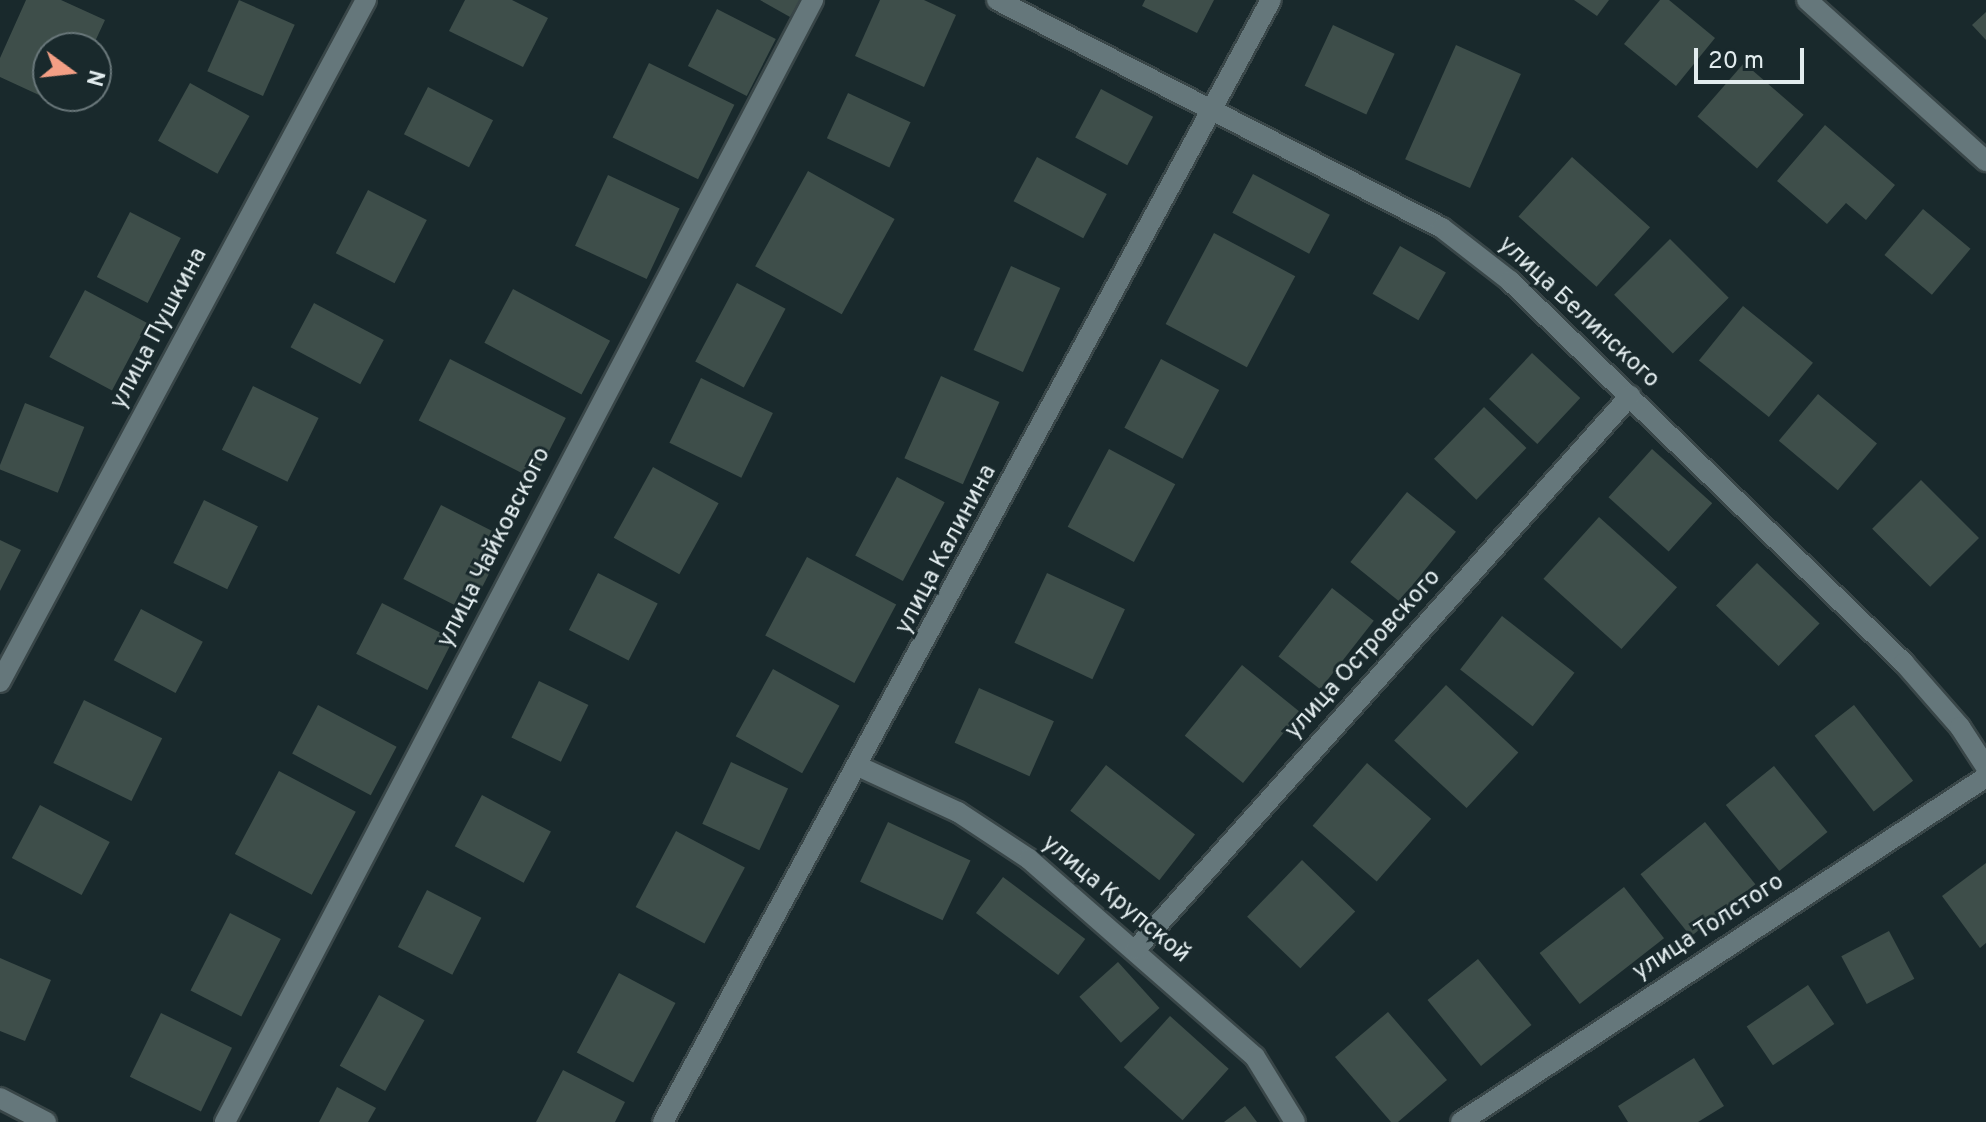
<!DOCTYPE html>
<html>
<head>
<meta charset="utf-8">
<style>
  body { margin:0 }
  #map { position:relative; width:1986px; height:1122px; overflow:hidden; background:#19292c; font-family:Overpass,sans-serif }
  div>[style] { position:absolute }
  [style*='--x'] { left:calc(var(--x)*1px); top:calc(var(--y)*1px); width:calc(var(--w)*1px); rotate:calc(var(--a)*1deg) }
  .building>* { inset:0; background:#3e4e4a; transform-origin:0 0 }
  .roads { filter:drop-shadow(2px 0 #394648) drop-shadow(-2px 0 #394648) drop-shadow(0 2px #394648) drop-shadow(0 -2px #394648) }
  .minor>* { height:20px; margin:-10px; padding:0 10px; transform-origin:10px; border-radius:10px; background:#65777b }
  span { translate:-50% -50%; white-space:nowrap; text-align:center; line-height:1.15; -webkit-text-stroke:6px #19292c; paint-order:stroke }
  .street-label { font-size:24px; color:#e2ecee }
  .north { position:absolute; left:32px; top:32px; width:80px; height:80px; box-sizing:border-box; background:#19292c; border:2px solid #69777a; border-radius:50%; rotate:105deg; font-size:22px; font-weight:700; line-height:32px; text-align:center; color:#e2ecee }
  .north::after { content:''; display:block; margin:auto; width:28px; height:36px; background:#f39f85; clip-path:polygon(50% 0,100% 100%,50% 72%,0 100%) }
  .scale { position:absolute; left:1694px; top:48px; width:110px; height:36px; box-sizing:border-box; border:4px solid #e2ecee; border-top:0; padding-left:10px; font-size:24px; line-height:28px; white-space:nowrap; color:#e2ecee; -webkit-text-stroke:6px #19292c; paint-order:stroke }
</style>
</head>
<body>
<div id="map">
  <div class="building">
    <div style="clip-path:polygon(26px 0,61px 0,105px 20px,92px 48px,48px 48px,48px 96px,70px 96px,65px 107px,0 77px,0 58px)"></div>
    <div style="left:239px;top:0;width:61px;height:78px;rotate:24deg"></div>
    <div style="clip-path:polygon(465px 0,512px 0,548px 18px,523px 67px,449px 31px)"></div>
    <div style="clip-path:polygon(760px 0,800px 0,790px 17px)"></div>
    <div style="clip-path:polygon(880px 0,924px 0,956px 15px,924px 87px,855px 56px)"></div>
    <div style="clip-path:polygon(1145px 0,1214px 0,1197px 33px,1142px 6px)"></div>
    <div style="clip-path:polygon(1574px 0,1609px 0,1597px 16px)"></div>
    <div style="clip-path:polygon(1660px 0,1669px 0,1715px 38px,1676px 86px,1624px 44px)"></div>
    <div style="left:717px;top:9px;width:66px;height:64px;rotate:27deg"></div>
    <div style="clip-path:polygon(1986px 12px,1986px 40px,1972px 25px)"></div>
    <div style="left:1333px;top:25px;width:68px;height:67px;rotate:25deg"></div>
    <div style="left:1456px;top:45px;width:71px;height:125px;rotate:24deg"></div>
    <div style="left:649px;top:63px;width:95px;height:83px;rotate:26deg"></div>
    <div style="left:1744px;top:63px;width:79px;height:71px;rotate:41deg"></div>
    <div style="left:190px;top:83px;width:68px;height:66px;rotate:29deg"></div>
    <div style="left:428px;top:87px;width:73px;height:53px;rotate:27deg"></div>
    <div style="left:1101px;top:89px;width:59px;height:55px;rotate:28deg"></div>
    <div style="left:848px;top:93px;width:69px;height:50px;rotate:25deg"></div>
    <div style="clip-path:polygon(1825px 125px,1895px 185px,1866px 220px,1846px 203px,1827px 224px,1777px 181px)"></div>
    <div style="left:1037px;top:157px;width:79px;height:50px;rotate:28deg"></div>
    <div style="left:1572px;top:157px;width:105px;height:80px;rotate:42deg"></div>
    <div style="left:808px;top:171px;width:99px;height:109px;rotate:29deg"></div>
    <div style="left:1253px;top:174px;width:87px;height:44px;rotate:28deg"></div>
    <div style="left:608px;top:175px;width:79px;height:78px;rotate:25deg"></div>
    <div style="left:368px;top:190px;width:66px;height:71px;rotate:27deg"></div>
    <div style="left:1923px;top:209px;width:62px;height:60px;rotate:40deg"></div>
    <div style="left:130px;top:212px;width:57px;height:73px;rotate:27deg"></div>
    <div style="left:1214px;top:233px;width:92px;height:103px;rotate:28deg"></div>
    <div style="left:1670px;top:239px;width:83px;height:79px;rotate:45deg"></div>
    <div style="left:1400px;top:246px;width:53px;height:55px;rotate:30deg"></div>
    <div style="left:1011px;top:266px;width:54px;height:92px;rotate:24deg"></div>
    <div style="left:737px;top:283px;width:55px;height:89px;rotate:28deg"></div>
    <div style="left:513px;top:289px;width:110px;height:61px;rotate:28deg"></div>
    <div style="left:85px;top:290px;width:71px;height:76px;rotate:28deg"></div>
    <div style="left:314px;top:303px;width:79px;height:50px;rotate:28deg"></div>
    <div style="left:1743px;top:306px;width:90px;height:70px;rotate:39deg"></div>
    <div style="left:1532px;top:353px;width:66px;height:63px;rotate:43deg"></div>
    <div style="left:450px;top:359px;width:130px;height:69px;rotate:27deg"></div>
    <div style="left:1161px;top:359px;width:66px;height:78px;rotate:28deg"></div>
    <div style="left:941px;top:376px;width:64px;height:90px;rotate:24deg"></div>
    <div style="left:701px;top:378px;width:80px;height:72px;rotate:26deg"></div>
    <div style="left:253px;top:386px;width:73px;height:71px;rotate:26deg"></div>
    <div style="left:1818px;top:394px;width:77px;height:61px;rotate:40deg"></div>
    <div style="left:25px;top:403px;width:64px;height:71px;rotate:22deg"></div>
    <div style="left:1484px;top:407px;width:59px;height:72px;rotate:44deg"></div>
    <div style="left:1109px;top:449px;width:75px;height:88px;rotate:28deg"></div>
    <div style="left:1652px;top:449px;width:81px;height:65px;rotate:42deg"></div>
    <div style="left:653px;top:467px;width:75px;height:81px;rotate:29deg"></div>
    <div style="left:897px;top:477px;width:54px;height:89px;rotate:28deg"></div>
    <div style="left:1921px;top:480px;width:82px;height:69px;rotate:45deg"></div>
    <div style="left:1407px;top:492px;width:63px;height:90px;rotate:39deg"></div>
    <div style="left:204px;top:500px;width:60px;height:70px;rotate:26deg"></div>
    <div style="left:441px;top:505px;width:74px;height:83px;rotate:27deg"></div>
    <div style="left:1599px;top:517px;width:105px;height:83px;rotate:42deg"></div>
    <div style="clip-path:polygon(0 540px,21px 550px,0 591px)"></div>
    <div style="left:807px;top:557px;width:101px;height:89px;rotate:28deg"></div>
    <div style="left:1757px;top:563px;width:87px;height:59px;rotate:44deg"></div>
    <div style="left:598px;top:573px;width:67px;height:64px;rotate:27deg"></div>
    <div style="left:1047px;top:573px;width:86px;height:77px;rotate:25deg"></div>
    <div style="left:1332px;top:588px;width:53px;height:87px;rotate:38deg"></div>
    <div style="left:382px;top:603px;width:80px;height:57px;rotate:27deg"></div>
    <div style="left:141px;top:609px;width:70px;height:58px;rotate:28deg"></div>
    <div style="left:1502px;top:616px;width:92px;height:68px;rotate:38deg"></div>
    <div style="left:1242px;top:665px;width:75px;height:91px;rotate:39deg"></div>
    <div style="left:773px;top:669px;width:76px;height:77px;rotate:29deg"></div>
    <div style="left:539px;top:681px;width:55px;height:63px;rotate:26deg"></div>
    <div style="left:1446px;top:685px;width:99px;height:76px;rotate:43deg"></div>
    <div style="left:979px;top:688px;width:82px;height:60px;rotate:24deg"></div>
    <div style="left:84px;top:700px;width:87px;height:70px;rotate:26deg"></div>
    <div style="left:318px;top:705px;width:89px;height:55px;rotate:28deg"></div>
    <div style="left:1854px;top:705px;width:96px;height:50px;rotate:52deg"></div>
    <div style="left:731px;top:762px;width:63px;height:68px;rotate:25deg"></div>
    <div style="left:1367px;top:763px;width:85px;height:83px;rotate:41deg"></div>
    <div style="left:1106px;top:765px;width:113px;height:58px;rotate:38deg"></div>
    <div style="left:1774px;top:766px;width:85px;height:62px;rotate:51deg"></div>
    <div style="left:279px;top:771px;width:87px;height:94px;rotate:28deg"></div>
    <div style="left:482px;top:795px;width:78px;height:58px;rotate:28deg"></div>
    <div style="left:40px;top:805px;width:79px;height:60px;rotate:28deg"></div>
    <div style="left:888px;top:822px;width:91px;height:66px;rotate:25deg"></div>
    <div style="left:1705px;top:822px;width:80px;height:83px;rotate:51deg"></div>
    <div style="left:676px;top:831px;width:78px;height:86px;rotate:28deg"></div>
    <div style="left:1302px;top:860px;width:74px;height:79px;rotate:44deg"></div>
    <div style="clip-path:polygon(1986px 863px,1986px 943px,1980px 948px,1942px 896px)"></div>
    <div style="left:1003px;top:877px;width:103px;height:45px;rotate:37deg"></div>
    <div style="left:1624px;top:887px;width:65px;height:107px;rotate:52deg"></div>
    <div style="left:427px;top:890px;width:61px;height:64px;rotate:27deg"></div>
    <div style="left:230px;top:913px;width:57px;height:87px;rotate:27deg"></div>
    <div style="left:1889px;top:931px;width:54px;height:54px;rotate:62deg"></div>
    <div style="clip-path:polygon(0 958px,51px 980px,25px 1041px,0 1031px)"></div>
    <div style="left:1478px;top:959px;width:85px;height:65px;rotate:51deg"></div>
    <div style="left:1118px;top:962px;width:62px;height:52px;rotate:48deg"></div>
    <div style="left:619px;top:973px;width:64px;height:90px;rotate:28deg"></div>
    <div style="left:1808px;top:985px;width:47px;height:74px;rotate:56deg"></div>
    <div style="left:379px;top:995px;width:52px;height:81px;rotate:29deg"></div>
    <div style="clip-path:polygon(1388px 1012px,1447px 1080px,1398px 1122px,1391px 1122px,1335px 1057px)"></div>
    <div style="left:161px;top:1013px;width:79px;height:71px;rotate:26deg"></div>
    <div style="left:1170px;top:1016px;width:79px;height:69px;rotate:42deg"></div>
    <div style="clip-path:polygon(1694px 1058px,1724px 1106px,1698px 1122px,1628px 1122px,1618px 1106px)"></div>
    <div style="clip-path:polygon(563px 1070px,625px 1102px,615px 1122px,536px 1122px)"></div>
    <div style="clip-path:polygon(337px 1087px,376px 1108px,368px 1122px,319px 1122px)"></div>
    <div style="clip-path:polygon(1245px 1106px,1257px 1122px,1224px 1122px)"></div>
  </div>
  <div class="roads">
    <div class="minor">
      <div style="--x:997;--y:0;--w:500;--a:27.13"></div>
      <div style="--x:1442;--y:228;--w:86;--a:37.9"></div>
      <div style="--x:1510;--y:281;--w:549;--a:44.11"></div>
      <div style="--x:1904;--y:663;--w:85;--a:48.8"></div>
      <div style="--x:1960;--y:727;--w:48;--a:57"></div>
      <div style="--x:1807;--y:0;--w:241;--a:42"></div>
      <div style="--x:0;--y:682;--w:774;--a:-61.78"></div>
      <div style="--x:860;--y:767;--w:108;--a:24.7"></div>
      <div style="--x:958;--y:812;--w:85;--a:33.5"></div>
      <div style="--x:1029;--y:859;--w:300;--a:41.2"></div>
      <div style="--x:1255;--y:1057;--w:76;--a:58.4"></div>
      <div style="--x:1136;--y:949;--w:742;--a:-48.23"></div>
      <div style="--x:0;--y:1098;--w:52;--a:27.6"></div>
      <div style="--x:225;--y:1122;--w:1267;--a:-62.34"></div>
      <div style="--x:663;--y:1122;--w:1276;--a:-61.55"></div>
      <div style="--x:1461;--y:1122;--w:628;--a:-33.31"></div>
    </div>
  </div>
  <div class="street-label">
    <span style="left:1578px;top:313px;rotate:43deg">улица Белинского</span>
    <span style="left:160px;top:329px;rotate:-62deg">улица Пушкина</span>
    <span style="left:495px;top:548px;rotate:-63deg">улица Чайковского</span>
    <span style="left:947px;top:550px;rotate:-62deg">улица Калинина</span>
    <span style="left:1364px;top:655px;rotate:-48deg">улица Островского</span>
    <span style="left:1115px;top:900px;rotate:40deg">улица Крупской</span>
    <span style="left:1709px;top:928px;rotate:-33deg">улица Толстого</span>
  </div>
  <div class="north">N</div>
  <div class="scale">20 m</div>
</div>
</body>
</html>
